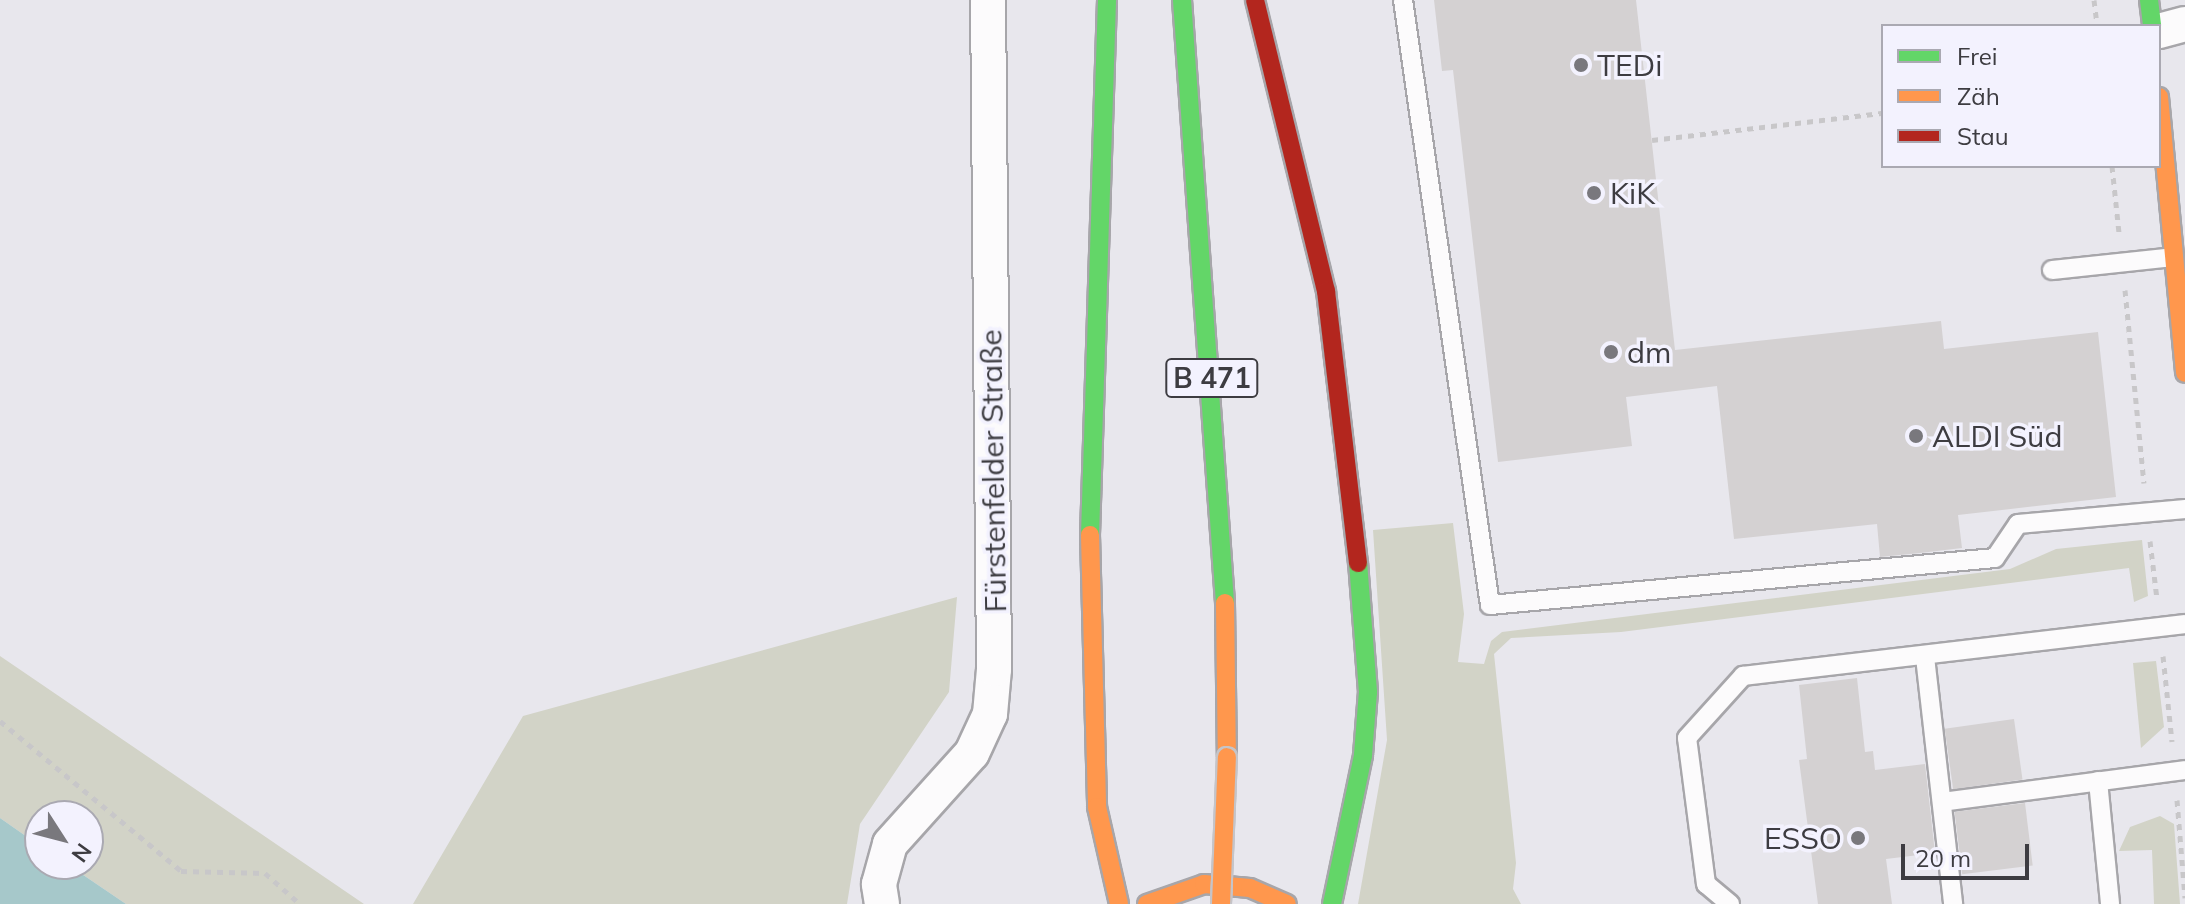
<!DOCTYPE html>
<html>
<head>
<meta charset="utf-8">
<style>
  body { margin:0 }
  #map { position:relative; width:2185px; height:904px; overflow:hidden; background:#e8e7ed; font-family:Mulish,sans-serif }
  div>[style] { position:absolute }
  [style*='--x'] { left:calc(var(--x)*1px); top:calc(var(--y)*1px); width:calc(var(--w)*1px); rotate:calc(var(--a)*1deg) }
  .green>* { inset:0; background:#d2d3c7 }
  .water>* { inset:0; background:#a6c8ca }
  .building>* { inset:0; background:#d4d1d2; transform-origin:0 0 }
  .path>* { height:5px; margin-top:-2.5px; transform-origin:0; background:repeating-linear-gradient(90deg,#c8c7c9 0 6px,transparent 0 12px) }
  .roads { filter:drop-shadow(2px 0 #a7a6aa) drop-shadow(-2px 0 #a7a6aa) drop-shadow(0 2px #a7a6aa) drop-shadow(0 -2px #a7a6aa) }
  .lane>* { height:18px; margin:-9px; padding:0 9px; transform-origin:9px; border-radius:9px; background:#fcfbfc }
  .street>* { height:34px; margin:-17px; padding:0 17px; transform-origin:17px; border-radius:17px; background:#fcfbfc }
  .fast>* { height:18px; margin:-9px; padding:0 9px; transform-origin:9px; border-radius:9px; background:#63d668 }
  .slow>* { height:18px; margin:-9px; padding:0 9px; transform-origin:9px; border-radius:9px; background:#ff974d }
  .jam>* { height:18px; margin:-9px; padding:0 9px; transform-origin:9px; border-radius:9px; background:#b3261e }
  .bridges { filter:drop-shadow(2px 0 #c5c4c8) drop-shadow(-2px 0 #c5c4c8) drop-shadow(0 2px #c5c4c8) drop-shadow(0 -2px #c5c4c8) }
  .slow-bridge>* { height:18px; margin:-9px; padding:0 9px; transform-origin:9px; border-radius:9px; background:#ff974d }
  .dots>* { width:22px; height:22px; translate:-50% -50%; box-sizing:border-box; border:4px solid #f3f2fe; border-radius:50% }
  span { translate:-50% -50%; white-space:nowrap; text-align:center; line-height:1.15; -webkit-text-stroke:7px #f3f2fe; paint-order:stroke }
  .shield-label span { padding:2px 6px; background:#f3f2fe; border:2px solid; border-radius:6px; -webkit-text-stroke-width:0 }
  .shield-label { font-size:28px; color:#3d3c41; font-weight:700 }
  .poi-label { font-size:30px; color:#3d3c41 }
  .left { translate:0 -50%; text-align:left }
  .right { translate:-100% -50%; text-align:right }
  .street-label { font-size:30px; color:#3d3c41 }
  .legend { position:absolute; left:1881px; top:24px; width:280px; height:144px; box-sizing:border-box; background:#f3f2fe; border:2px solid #aaa9b2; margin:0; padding:10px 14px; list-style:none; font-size:24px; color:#3d3c41 }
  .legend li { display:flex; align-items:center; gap:16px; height:40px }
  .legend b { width:40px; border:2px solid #aaa9b2 }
  .north { position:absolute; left:24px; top:800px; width:80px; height:80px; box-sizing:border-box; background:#f3f2fe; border:2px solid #aaa9b2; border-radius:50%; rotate:126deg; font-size:22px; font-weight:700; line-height:32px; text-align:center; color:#3d3c41 }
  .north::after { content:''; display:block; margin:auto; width:28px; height:36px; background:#79787d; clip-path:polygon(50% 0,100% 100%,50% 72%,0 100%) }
  .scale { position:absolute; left:1901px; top:844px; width:128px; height:36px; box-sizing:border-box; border:4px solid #3d3c41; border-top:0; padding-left:10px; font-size:24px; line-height:28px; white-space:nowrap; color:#3d3c41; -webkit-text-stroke:6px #f3f2fe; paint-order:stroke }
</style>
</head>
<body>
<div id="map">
  <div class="green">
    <div style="clip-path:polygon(1453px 523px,1464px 614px,1458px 662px,1484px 664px,1491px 641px,1502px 632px,2010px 569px,2056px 549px,2142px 540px,2148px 596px,2134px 602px,2129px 568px,1621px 632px,1511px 638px,1494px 654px,1516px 863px,1513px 889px,1521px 904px,1358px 904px,1387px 740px,1373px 530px)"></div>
    <div style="clip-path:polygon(957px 597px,949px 692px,860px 824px,847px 904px,413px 904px,523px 716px)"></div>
    <div style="clip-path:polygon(0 656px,364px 904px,126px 904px,67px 864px,88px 864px,88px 816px,40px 816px,40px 846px,0 818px)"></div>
    <div style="clip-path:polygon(2156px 661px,2164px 727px,2141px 748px,2133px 663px)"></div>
    <div style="clip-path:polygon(2160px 816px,2174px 824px,2180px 904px,2154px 904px,2152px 850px,2119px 851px,2130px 827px)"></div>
  </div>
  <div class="water">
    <div style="clip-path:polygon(0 818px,40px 846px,40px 864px,67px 864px,126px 904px,0 904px)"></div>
  </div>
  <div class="building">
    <div style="clip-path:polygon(1434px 0,1636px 0,1675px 350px,1941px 321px,1944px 349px,2098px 332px,2116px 497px,1958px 515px,1962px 548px,1920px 553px,1880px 557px,1877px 524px,1734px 539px,1717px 386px,1626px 397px,1632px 446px,1498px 462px,1453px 70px,1442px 71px)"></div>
    <div style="clip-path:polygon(1857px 678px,1865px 752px,1873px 751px,1875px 770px,1925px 764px,1935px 853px,1886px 859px,1892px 904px,1818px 904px,1799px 760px,1807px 759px,1799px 685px)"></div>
    <div style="left:2014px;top:719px;width:61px;height:70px;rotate:82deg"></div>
    <div style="left:2025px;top:803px;width:63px;height:71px;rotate:83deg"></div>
  </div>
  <div class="path">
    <div style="--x:2094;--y:0;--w:26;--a:83"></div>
    <div style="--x:1652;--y:140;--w:233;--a:-6.7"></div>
    <div style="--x:2112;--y:166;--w:67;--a:84"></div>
    <div style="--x:2125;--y:290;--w:194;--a:84.4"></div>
    <div style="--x:2150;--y:541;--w:58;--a:83.1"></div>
    <div style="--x:2163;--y:656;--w:86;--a:84"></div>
    <div style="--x:0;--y:721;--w:235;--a:39.6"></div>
    <div style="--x:181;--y:871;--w:84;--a:1.4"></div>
    <div style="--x:265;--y:873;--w:47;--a:41.5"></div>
    <div style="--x:2177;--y:800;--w:98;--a:85.3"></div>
  </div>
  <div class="roads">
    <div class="lane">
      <div style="--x:1403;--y:0;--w:611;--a:81.82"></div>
      <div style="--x:1490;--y:605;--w:507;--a:-5.32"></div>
      <div style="--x:1995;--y:558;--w:41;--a:-55.9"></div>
      <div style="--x:2018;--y:524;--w:168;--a:-5.1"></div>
      <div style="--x:2052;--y:270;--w:122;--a:-6.1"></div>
      <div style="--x:1925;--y:657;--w:249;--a:83.5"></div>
      <div style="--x:2098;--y:781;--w:124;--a:84.4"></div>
      <div style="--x:1942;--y:802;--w:245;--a:-7.5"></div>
      <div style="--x:1730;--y:904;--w:31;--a:-140"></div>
      <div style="--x:1706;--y:884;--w:147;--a:-97.4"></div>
      <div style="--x:1687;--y:738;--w:84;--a:-47.9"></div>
      <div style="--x:1743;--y:676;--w:445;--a:-6.7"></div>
    </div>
    <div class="street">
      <div style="--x:2159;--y:31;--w:27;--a:-15"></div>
      <div style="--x:882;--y:904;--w:20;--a:-99"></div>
      <div style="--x:879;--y:884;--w:41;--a:-74.6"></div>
      <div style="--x:890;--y:844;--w:122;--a:-48"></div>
      <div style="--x:972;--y:753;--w:43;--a:-65.2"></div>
      <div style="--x:990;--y:714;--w:45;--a:-84.9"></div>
      <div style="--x:994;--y:669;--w:669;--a:-90.51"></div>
    </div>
    <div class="fast">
      <div style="--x:1182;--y:0;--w:605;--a:85.92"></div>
      <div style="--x:2149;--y:0;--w:26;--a:83"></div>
      <div style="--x:1090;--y:535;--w:535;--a:-88.18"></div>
      <div style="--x:1332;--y:904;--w:152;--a:-78.2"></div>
      <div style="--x:1363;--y:755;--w:63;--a:-85.5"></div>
      <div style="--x:1368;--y:692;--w:129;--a:-94.4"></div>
    </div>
    <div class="slow">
      <div style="--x:2159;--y:97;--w:277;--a:84.6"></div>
      <div style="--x:1090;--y:535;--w:272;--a:88.5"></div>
      <div style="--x:1097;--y:807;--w:99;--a:77.2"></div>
      <div style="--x:1225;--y:603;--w:154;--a:89.3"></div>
      <div style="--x:1147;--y:904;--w:60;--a:-19.3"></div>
      <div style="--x:1204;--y:884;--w:46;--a:5"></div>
      <div style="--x:1250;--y:888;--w:40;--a:23.4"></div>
    </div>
    <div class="jam">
      <div style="--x:1255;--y:0;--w:300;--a:76.3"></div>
      <div style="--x:1326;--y:291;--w:274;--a:83.3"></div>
    </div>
  </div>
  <div class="bridges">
    <div class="slow-bridge">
      <div style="--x:1221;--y:904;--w:147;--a:-87.7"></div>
    </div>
  </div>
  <div class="dots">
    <div style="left:1581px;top:65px;background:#79787d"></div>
    <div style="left:1594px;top:193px;background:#79787d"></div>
    <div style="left:1611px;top:352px;background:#79787d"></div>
    <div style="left:1916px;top:436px;background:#79787d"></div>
    <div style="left:1858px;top:838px;background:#79787d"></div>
  </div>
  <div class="shield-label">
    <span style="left:1212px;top:378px">B 471</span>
  </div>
  <div class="poi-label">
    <span class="left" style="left:1597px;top:65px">TEDi</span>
    <span class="left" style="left:1610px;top:193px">KiK</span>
    <span class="left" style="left:1627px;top:352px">dm</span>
    <span class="left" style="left:1932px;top:436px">ALDI Süd</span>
    <span class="right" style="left:1842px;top:838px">ESSO</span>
  </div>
  <div class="street-label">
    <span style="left:993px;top:471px;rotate:-91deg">Fürstenfelder Straße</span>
  </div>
  <ul class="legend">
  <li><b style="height:10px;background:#63d668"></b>Frei</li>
  <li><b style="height:10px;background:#ff974d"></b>Zäh</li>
  <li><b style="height:10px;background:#b3261e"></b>Stau</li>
  </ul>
  <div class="north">N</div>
  <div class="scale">20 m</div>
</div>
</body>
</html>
